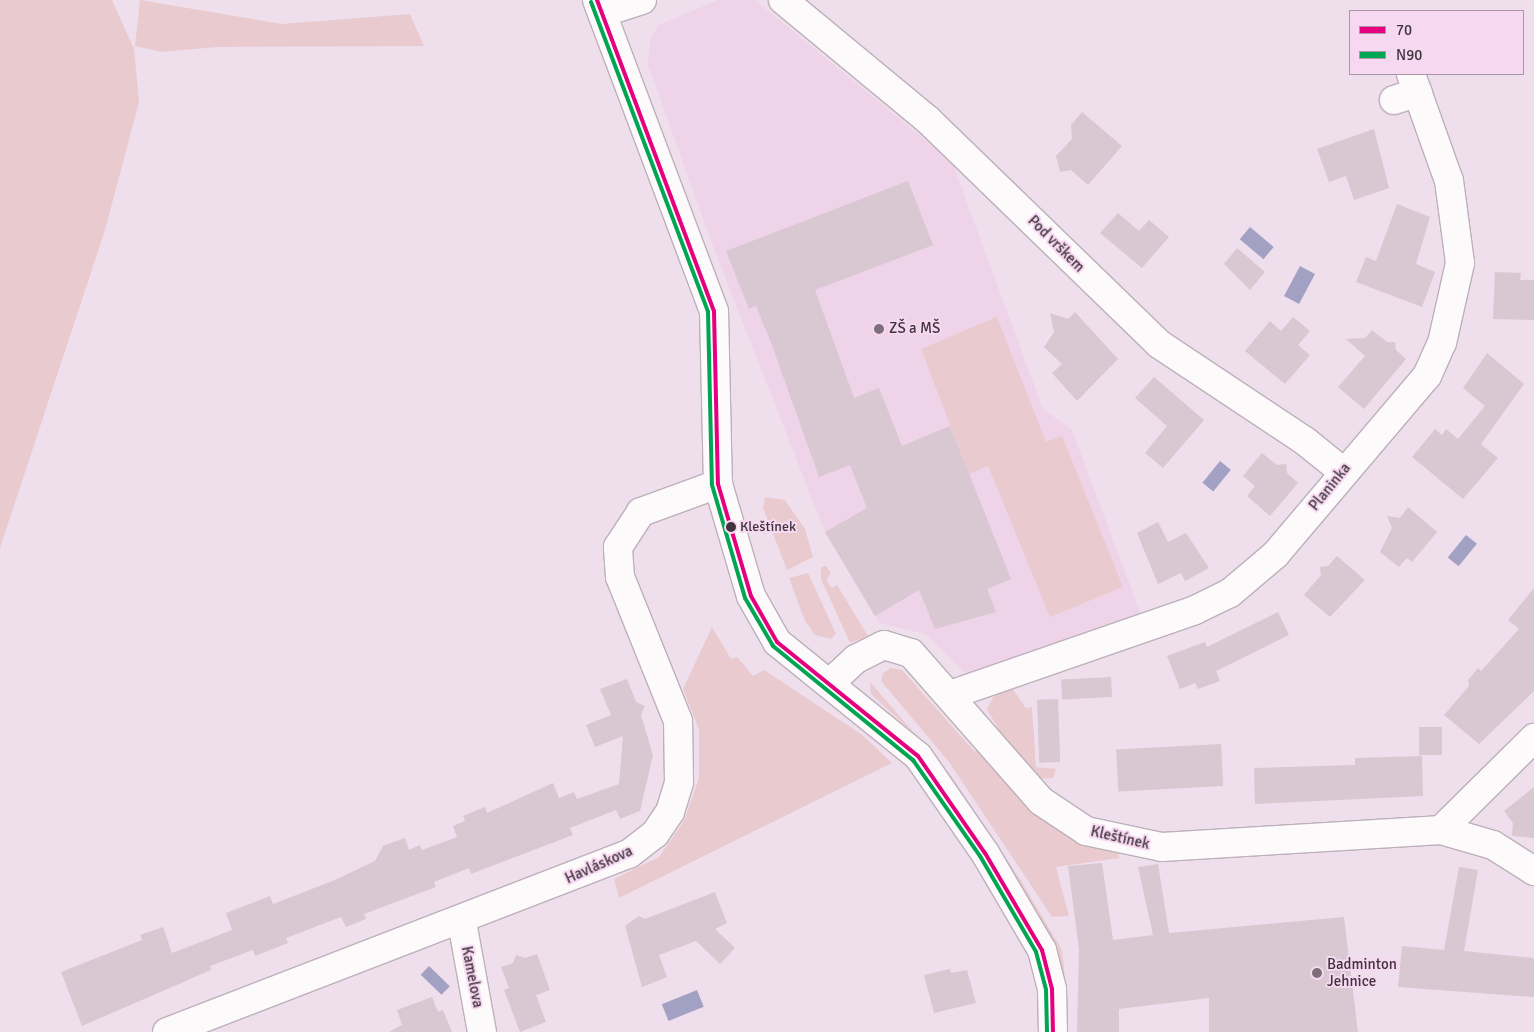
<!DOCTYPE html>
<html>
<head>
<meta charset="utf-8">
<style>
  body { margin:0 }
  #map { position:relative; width:1534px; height:1032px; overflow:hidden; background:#efdfec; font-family:Signika,sans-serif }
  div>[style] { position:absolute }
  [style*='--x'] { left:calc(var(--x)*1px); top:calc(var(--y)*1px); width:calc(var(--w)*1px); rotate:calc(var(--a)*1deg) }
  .built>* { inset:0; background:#eed3e9 }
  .green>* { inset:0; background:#e9cbcf }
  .water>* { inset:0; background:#a3a1c3; transform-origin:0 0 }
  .building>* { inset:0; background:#d9c7d1; transform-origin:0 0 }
  .roads { filter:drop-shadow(1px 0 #bcb0ba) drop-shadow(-1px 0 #bcb0ba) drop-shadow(0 1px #bcb0ba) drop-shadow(0 -1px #bcb0ba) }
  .minor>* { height:28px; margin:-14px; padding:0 14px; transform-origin:14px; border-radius:14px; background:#fdfafc }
  .bus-1>* { height:4px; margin:-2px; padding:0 2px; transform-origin:2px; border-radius:2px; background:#e5007d }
  .bus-2>* { height:4px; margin:-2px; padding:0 2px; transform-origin:2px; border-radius:2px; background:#00a651 }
  .dots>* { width:14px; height:14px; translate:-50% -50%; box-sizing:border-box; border:2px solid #f6d8f0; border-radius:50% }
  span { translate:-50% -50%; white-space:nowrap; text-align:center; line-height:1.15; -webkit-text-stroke:4px #f6d8f0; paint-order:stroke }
  .bus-label { font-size:14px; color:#40343d }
  .left { translate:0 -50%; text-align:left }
  .street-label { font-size:15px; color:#40343d }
  .poi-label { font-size:15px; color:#40343d }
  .legend { position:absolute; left:1349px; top:10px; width:175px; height:65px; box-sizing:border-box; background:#f6d8f0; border:1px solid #ad96a8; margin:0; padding:6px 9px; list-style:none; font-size:15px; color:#40343d }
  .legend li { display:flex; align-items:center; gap:10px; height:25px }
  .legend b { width:25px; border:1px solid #ad96a8 }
</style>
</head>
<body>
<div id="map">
  <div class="built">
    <div style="clip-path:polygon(718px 0,755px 0,952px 162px,1043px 409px,1072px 430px,1142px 617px,970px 677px,926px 634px,879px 623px,825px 532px,714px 249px,648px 65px,650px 40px,659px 25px)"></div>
  </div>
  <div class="green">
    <div style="clip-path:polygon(0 0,112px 0,134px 49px,139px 102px,105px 230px,0 548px)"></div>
    <div style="clip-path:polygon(140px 0,282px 24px,410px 14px,424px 46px,217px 47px,162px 52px,135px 46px)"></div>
    <div style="clip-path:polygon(997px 317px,1046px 442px,1062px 436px,1123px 587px,1050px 617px,988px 466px,969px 474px,921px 349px)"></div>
    <div style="clip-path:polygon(765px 497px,785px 500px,805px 529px,813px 557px,787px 570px,763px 508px)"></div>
    <div style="clip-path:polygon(826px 566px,831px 573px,826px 580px,832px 588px,837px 585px,868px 636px,850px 643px,821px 579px,821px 567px)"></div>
    <div style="clip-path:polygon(808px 573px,836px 634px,831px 639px,815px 635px,805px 621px,789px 578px)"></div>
    <div style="clip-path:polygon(712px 627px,731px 659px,737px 657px,753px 676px,764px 670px,861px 734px,892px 763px,619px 898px,614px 879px,659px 857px,684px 821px,699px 778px,699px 730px,683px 689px)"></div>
    <div style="clip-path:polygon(891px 668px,902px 670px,975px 752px,979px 748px,1118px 851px,1119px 858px,1056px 867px,1069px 916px,1052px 917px,949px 762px,881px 681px,883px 673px)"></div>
    <div style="clip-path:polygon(870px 682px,949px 773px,1020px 879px,1062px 950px,1067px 996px,1055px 952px,942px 767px,915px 734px,871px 694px)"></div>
    <div style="clip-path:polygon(1012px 688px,1026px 708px,1032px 707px,1036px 767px,1056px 769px,1053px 778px,1034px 779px,996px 736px,1000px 732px,987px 709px,994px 696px)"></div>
  </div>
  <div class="water">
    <div style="left:1250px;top:227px;width:31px;height:16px;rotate:40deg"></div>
    <div style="left:1300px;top:266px;width:17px;height:34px;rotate:28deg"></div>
    <div style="left:1220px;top:461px;width:14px;height:28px;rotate:39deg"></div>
    <div style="left:1466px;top:535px;width:14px;height:29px;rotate:39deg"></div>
    <div style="left:429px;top:966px;width:29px;height:12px;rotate:44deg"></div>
    <div style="left:697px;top:990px;width:18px;height:38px;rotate:68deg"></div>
  </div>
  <div class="building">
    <div style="clip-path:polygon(1082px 112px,1122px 146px,1088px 185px,1071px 170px,1060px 172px,1056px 156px,1072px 139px,1071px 125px)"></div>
    <div style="clip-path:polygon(1374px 129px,1389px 188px,1354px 200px,1346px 176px,1329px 182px,1317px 149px)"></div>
    <div style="clip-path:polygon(908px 181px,933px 245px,815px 290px,854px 398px,879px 388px,902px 446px,950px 426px,1011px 579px,987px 589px,996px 612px,935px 629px,919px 590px,875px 616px,825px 532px,867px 508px,850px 465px,819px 477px,772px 345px,756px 306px,749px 309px,726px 251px)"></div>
    <div style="clip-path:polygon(1397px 204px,1430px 217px,1416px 264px,1435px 272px,1422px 307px,1356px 282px,1366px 257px,1376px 261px)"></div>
    <div style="clip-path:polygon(1118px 213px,1139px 231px,1149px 220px,1169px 237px,1142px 268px,1100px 233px)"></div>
    <div style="clip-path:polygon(1237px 248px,1265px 272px,1250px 290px,1224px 264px)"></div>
    <div style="clip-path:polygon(1495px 272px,1521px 273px,1520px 280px,1534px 280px,1534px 320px,1493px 319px)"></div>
    <div style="clip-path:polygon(1075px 312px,1118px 359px,1077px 401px,1052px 373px,1062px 364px,1044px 347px,1054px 332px,1050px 313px,1068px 319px)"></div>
    <div style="clip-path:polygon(1293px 317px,1310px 331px,1298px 345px,1310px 355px,1285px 384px,1245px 351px,1270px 321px,1281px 331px)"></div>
    <div style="clip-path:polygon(1372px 330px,1387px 342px,1395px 342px,1396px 350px,1406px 359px,1364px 409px,1338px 387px,1365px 356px,1346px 339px,1365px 338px)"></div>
    <div style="clip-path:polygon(1487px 353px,1524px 384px,1481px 444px,1498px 458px,1463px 499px,1412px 457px,1435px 429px,1442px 435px,1446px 429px,1458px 439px,1485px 406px,1463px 388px)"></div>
    <div style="clip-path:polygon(1154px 377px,1204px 420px,1163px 468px,1145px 453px,1167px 426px,1135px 398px)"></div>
    <div style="clip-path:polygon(1262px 453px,1277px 465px,1286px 464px,1287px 473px,1298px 483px,1270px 516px,1247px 496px,1255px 486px,1243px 476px)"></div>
    <div style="clip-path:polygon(1408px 507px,1437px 532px,1412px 562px,1407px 558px,1399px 567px,1380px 552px,1392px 528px,1387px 516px,1400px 518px)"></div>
    <div style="clip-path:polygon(1158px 522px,1168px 542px,1186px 533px,1209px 568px,1185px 581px,1181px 573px,1158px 584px,1137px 533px)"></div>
    <div style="clip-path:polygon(1337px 556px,1365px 580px,1330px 617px,1304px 595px,1321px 575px,1320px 567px,1328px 566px)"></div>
    <div style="clip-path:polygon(1534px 588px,1534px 691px,1479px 744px,1444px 715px,1469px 686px,1468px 680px,1478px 668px,1481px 671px,1519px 629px,1508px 620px)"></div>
    <div style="clip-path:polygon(1278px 612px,1289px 635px,1216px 671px,1220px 681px,1198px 689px,1195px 683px,1180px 689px,1167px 656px,1205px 642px,1207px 647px)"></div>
    <div style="left:1111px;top:677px;width:20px;height:50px;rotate:87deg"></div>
    <div style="clip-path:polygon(627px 679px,636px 702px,645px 706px,641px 715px,653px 755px,640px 811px,620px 819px,616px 810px,570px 828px,573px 835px,471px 874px,469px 868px,434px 882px,436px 887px,364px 914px,366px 919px,346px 927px,341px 917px,286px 938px,288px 943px,255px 956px,253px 950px,210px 966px,211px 970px,82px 1026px,61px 972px,142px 940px,140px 935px,163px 927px,172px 953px,232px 930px,226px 913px,270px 896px,273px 904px,335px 880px,375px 861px,383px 846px,405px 838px,409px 850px,420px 845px,422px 850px,457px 837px,453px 826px,465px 821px,463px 816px,485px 807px,487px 813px,553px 783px,559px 798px,574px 792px,577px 799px,619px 784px,623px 736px,595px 747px,586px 725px,611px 715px,600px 689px)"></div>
    <div style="left:1058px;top:699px;width:63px;height:21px;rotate:88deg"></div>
    <div style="left:1419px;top:727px;width:23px;height:28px"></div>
    <div style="left:1221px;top:744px;width:42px;height:105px;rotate:87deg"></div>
    <div style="clip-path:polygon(1422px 756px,1423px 796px,1255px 804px,1254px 768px,1355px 765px,1355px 758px)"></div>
    <div style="clip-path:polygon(1534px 787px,1534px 838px,1512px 836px,1513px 823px,1504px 811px)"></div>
    <div style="clip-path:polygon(1102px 863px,1113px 940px,1153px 935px,1138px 867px,1158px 864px,1169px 933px,1344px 917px,1358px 1032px,1209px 1032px,1209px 998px,1119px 1009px,1119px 1032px,1077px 1032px,1079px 949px,1068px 866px)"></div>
    <div style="clip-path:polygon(1459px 867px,1478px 870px,1464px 951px,1534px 958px,1534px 997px,1398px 987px,1402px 946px,1444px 950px)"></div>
    <div style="clip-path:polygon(715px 892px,727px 923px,715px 929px,735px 948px,720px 964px,696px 941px,659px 955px,667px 977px,642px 987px,625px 926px,639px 916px,645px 919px)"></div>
    <div style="clip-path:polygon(537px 954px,550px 990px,536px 995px,546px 1022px,520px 1032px,504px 990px,509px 988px,501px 967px,513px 963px,516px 955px,525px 958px)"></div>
    <div style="clip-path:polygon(950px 969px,951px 973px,967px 970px,976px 1003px,934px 1013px,924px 975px)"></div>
    <div style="clip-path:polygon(432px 997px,438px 1012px,443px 1010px,452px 1032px,389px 1032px,402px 1025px,397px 1010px)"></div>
  </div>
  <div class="roads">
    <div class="minor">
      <div style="--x:597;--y:0;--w:332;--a:69.4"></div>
      <div style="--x:714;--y:311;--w:173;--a:88.7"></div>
      <div style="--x:718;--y:484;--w:117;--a:73.6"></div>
      <div style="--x:751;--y:596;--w:53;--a:60.5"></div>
      <div style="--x:777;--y:642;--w:181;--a:39"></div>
      <div style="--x:918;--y:756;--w:118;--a:55.4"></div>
      <div style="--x:985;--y:853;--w:113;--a:59.6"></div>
      <div style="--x:1042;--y:950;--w:40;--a:75.6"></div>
      <div style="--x:1052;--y:989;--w:43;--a:88.7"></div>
      <div style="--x:783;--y:0;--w:188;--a:39.6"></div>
      <div style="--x:928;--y:120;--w:322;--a:44.1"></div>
      <div style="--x:1159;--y:344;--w:175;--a:33.6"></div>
      <div style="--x:1305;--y:441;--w:48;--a:39"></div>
      <div style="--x:602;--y:13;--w:42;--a:-18"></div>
      <div style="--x:1394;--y:100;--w:25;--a:-18"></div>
      <div style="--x:829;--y:684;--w:37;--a:-43"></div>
      <div style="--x:856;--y:659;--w:31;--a:-27"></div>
      <div style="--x:884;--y:645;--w:28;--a:17"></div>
      <div style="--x:911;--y:653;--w:197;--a:48.7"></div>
      <div style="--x:1041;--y:801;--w:54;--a:33.7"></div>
      <div style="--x:1086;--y:831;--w:78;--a:11.9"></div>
      <div style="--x:1162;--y:847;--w:280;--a:-3.5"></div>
      <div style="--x:1441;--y:830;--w:54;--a:16.1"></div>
      <div style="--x:1493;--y:845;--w:49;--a:32.4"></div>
      <div style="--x:950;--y:695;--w:259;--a:-19.1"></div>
      <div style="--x:1195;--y:610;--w:39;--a:-26"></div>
      <div style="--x:1230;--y:593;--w:59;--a:-40.2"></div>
      <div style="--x:1275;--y:555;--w:235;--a:-49.7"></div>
      <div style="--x:1427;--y:376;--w:36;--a:-66"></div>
      <div style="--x:1442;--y:343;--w:82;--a:-77.3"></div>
      <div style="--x:1460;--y:263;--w:83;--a:-97.6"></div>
      <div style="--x:1449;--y:181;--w:114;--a:-109.6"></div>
      <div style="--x:1441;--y:830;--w:131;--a:-44.7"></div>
      <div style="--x:462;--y:922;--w:112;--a:79.7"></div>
      <div style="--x:167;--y:1032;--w:495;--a:-21.1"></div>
      <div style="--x:629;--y:854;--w:33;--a:-38"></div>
      <div style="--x:655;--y:834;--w:27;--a:-56"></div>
      <div style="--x:670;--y:812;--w:31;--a:-73"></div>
      <div style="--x:679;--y:782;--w:61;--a:-90.9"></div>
      <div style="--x:678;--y:721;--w:155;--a:-111.9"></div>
      <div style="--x:620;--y:577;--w:30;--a:-94"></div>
      <div style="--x:618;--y:547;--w:42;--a:-56.7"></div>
      <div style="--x:641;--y:512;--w:82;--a:-20"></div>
    </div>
  </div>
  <div class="bus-1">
    <div style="--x:597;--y:0;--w:332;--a:69.4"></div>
    <div style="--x:714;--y:311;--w:173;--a:88.7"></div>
    <div style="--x:718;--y:484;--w:117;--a:73.6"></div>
    <div style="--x:751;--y:596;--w:53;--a:60.5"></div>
    <div style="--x:777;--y:642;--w:181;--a:39"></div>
    <div style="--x:918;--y:756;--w:118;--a:55.4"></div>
    <div style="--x:985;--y:853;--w:113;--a:59.6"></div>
    <div style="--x:1042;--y:950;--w:40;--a:75.6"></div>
    <div style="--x:1052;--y:989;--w:43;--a:88.7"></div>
  </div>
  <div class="bus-2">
    <div style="--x:591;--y:2;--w:331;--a:69.3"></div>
    <div style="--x:708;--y:312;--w:173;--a:88.7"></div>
    <div style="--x:712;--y:485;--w:118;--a:73.7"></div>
    <div style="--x:745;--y:598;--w:56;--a:59.7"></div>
    <div style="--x:773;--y:646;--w:181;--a:39.2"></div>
    <div style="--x:913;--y:760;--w:117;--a:55.1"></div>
    <div style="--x:980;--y:856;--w:111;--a:59.7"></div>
    <div style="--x:1036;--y:952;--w:39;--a:75"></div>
    <div style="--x:1046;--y:990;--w:42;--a:88.6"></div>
  </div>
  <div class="dots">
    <div style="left:879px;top:329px;background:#7d707a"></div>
    <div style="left:731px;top:527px;background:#40343d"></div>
    <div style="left:1317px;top:973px;background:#7d707a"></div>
  </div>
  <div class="bus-label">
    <span class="left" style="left:740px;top:527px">Kleštínek</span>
  </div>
  <div class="street-label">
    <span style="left:1056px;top:244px;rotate:45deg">Pod vrškem</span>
    <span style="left:1330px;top:487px;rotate:-51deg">Planinka</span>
    <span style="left:1120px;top:838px;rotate:13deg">Kleštínek</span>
    <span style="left:599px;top:865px;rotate:-24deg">Havláskova</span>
    <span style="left:472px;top:977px;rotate:79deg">Kamelova</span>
  </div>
  <div class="poi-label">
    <span class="left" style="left:889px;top:329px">ZŠ a MŠ</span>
    <span class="left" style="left:1327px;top:973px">Badminton<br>Jehnice</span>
  </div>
  <ul class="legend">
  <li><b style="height:6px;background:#e5007d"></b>70</li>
  <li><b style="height:6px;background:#00a651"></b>N90</li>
  </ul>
</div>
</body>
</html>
